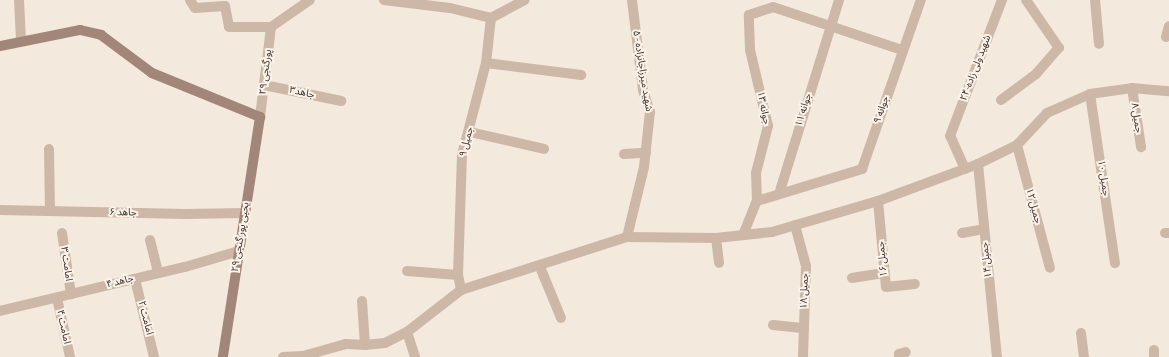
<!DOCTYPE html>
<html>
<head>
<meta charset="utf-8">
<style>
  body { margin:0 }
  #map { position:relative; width:1169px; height:357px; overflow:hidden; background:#f4e9dd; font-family:"Source Sans 3","Noto Sans Arabic",sans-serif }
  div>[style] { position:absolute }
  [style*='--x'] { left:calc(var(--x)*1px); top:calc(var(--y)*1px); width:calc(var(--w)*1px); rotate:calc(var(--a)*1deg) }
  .street>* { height:10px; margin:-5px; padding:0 5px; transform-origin:5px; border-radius:5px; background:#cdb8a8 }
  .secondary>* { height:10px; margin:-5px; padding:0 5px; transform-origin:5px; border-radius:5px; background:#a18679 }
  span { translate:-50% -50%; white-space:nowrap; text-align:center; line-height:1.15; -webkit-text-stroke:4px #fbf3ea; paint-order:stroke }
  .street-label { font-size:10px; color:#392d28 }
</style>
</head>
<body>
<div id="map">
  <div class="street">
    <div style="--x:19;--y:0;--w:41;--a:87.2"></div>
    <div style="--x:190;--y:0;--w:9;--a:58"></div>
    <div style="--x:195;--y:8;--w:30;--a:-4"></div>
    <div style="--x:225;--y:6;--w:21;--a:79"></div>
    <div style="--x:229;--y:27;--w:42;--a:0"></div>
    <div style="--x:384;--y:0;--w:66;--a:6.9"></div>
    <div style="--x:450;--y:8;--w:42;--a:13.7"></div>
    <div style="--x:1095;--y:0;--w:44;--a:84.8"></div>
    <div style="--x:491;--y:18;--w:38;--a:-28"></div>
    <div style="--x:271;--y:27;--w:47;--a:-34.7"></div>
    <div style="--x:1166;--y:37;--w:11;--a:-75"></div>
    <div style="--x:486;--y:63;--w:96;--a:7.2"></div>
    <div style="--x:264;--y:85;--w:79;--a:11.7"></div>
    <div style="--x:1132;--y:88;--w:60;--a:81.3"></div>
    <div style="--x:1090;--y:94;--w:171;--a:81.6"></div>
    <div style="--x:1001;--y:100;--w:44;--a:-36.6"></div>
    <div style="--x:1036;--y:74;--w:35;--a:-49"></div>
    <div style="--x:1059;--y:48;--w:58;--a:-124.5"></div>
    <div style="--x:260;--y:117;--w:91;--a:-83"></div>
    <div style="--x:470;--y:132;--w:76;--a:12.9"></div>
    <div style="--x:1017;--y:145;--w:127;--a:75"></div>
    <div style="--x:49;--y:149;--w:62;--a:89.1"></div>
    <div style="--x:624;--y:154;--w:22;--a:-3"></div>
    <div style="--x:978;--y:164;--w:194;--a:84.4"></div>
    <div style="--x:965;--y:169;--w:36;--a:-114"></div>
    <div style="--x:950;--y:136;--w:146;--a:-69.1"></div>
    <div style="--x:779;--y:194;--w:203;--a:-72.8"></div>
    <div style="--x:757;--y:201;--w:110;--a:-16.9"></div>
    <div style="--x:862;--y:169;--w:179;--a:-70.8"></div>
    <div style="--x:878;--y:201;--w:86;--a:84.7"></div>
    <div style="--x:886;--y:287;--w:29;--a:-6"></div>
    <div style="--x:0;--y:210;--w:186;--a:1.2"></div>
    <div style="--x:186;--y:214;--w:59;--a:-1"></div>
    <div style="--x:795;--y:225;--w:42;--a:75"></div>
    <div style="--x:806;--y:266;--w:91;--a:91.9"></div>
    <div style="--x:62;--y:233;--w:62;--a:81.6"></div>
    <div style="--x:962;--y:233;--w:22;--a:-10"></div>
    <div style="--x:1165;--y:233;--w:4;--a:0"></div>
    <div style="--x:743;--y:235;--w:37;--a:-68"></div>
    <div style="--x:757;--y:201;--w:28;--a:-92"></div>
    <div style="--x:756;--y:173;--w:49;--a:-75.7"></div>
    <div style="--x:768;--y:126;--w:78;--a:-103.3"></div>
    <div style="--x:750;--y:50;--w:35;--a:-92"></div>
    <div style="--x:749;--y:15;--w:25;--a:-18"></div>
    <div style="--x:773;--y:7;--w:136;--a:18.4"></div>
    <div style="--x:627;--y:237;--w:72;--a:-76.3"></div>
    <div style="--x:644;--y:167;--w:55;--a:-83.8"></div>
    <div style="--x:650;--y:112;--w:23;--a:-108"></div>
    <div style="--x:643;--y:90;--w:91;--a:-97"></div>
    <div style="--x:716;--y:238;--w:25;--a:83"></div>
    <div style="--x:150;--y:240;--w:34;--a:76"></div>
    <div style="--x:540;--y:267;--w:55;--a:67.6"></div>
    <div style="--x:407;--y:271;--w:51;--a:4.5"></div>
    <div style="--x:852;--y:278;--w:32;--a:-9"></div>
    <div style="--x:135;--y:279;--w:80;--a:76.3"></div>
    <div style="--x:461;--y:290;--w:15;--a:-101"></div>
    <div style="--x:458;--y:275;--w:120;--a:-88.1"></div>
    <div style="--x:462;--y:155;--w:95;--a:-75.4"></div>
    <div style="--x:486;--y:63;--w:45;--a:-83.7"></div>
    <div style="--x:57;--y:298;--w:60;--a:77.6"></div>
    <div style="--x:362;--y:301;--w:44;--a:86.1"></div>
    <div style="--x:0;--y:311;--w:190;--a:-13.4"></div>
    <div style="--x:185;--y:267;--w:56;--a:-16.5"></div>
    <div style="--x:773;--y:325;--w:31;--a:6"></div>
    <div style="--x:407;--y:332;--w:26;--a:72"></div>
    <div style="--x:1081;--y:333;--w:24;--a:83"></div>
    <div style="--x:1154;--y:350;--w:7;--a:90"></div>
    <div style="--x:283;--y:357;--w:20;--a:-3"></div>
    <div style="--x:303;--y:356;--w:45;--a:-15.6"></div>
    <div style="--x:346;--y:344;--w:19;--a:3"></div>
    <div style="--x:365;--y:345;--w:20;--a:-6"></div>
    <div style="--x:385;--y:343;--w:25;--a:-27"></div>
    <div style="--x:407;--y:332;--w:68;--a:-37.9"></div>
    <div style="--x:461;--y:290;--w:174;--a:-17.7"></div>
    <div style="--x:627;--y:237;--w:89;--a:0.6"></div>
    <div style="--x:716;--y:238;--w:56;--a:-6.1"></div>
    <div style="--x:772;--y:232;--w:110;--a:-16.3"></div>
    <div style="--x:878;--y:201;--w:107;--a:-20.3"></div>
    <div style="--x:978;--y:164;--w:43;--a:-26"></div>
    <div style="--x:1017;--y:145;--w:44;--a:-46.8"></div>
    <div style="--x:1047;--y:113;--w:47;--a:-23.8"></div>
    <div style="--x:1090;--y:94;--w:42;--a:-8.1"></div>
    <div style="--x:1132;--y:88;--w:37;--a:5"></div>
    <div style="--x:899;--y:357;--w:3;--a:-90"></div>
    <div style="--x:899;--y:354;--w:7;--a:-16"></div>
  </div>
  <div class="secondary">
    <div style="--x:0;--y:46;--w:82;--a:-11.3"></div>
    <div style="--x:80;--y:30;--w:22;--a:13"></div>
    <div style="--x:101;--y:35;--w:64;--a:36.7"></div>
    <div style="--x:152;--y:73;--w:117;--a:22.2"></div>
    <div style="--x:260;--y:117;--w:243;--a:98.8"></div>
  </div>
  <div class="street-label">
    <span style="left:976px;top:68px;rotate:-69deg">شهید ولی زاده-۲۴</span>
    <span style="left:642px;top:71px;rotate:81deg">شهید میرزاجانزاده - ۵</span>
    <span style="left:266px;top:72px;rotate:-83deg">پورگنجی ۲۹</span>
    <span style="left:302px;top:93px;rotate:12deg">جاهد۳</span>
    <span style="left:763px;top:108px;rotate:79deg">جوانه ۱۳</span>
    <span style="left:804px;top:110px;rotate:-73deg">جوانه ۱۱</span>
    <span style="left:882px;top:110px;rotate:-71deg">جوانه ۹</span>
    <span style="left:1136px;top:118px;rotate:81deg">جمیل ۸</span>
    <span style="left:467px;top:142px;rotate:-76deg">جمیل ۹</span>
    <span style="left:1103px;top:178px;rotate:82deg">جمیل ۱۰</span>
    <span style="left:1033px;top:206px;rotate:75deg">جمیل ۱۲</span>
    <span style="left:123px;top:213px;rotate:1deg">جاهد ۶</span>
    <span style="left:241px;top:237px;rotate:-81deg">یحیی پور گنجی ۲۹</span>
    <span style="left:883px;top:259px;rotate:-95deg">جمیل ۱۶</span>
    <span style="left:987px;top:260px;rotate:-96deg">جمیل ۱۴</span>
    <span style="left:66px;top:264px;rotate:82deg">امامت ۳</span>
    <span style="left:120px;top:282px;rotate:-14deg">جاهد ۴</span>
    <span style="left:805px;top:291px;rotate:-88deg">جمیل ۱۸</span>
    <span style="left:145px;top:318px;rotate:76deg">امامت ۲</span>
    <span style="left:63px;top:327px;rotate:78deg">امامت ۴</span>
  </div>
</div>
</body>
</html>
